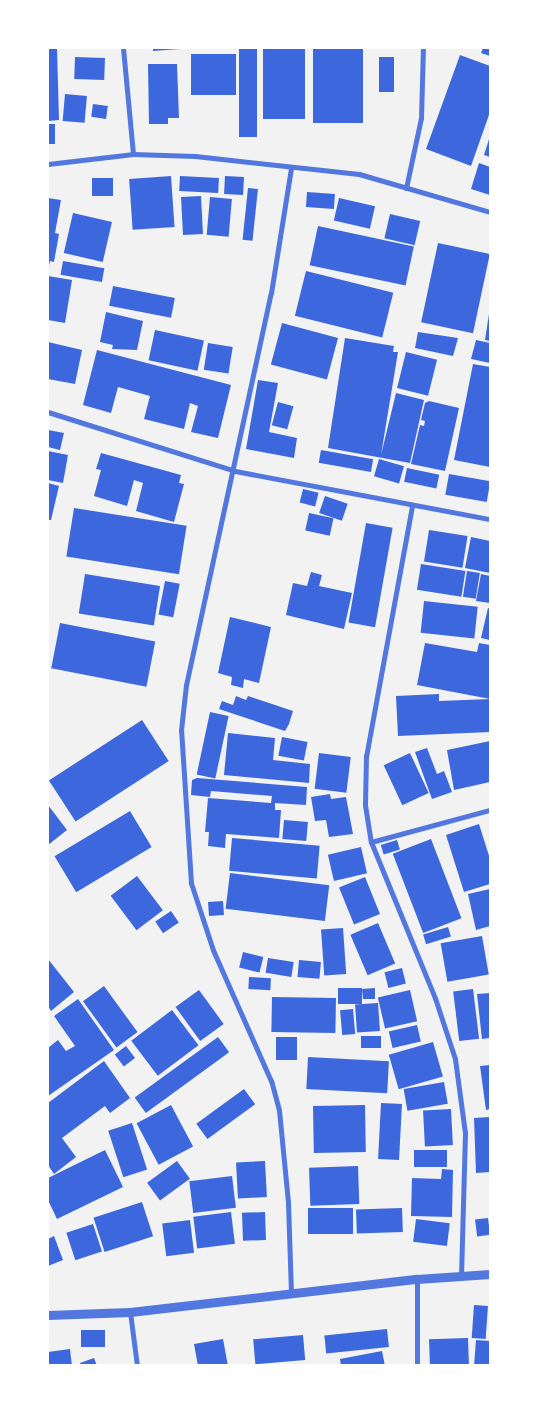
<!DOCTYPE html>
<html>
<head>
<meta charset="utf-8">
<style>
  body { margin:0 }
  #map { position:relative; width:538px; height:1413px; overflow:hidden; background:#f2f2f2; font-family:"Roboto Condensed",sans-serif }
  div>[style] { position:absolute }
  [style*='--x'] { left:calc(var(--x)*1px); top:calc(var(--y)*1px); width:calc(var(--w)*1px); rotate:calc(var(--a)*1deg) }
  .building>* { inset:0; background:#3d67dc; transform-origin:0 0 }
  .minor>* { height:5px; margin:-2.5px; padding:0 2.5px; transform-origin:2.5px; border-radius:2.5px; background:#5277de }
  .tertiary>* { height:9px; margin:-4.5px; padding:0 4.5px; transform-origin:4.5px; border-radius:4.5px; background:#5277de }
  span { translate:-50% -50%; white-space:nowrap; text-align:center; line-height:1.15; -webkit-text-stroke:5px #fff; paint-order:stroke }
  .frame { position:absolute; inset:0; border:49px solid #fff; pointer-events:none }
</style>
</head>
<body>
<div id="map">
  <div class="building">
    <div style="clip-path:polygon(48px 48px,57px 48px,59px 120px,48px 121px)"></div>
    <div style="clip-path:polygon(153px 48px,180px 48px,180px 49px,153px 51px)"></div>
    <div style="left:239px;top:48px;width:18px;height:89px"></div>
    <div style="left:263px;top:48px;width:42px;height:71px"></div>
    <div style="left:313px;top:48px;width:50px;height:75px"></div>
    <div style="clip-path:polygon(483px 48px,490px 48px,490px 56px,481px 53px)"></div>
    <div style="left:191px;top:54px;width:45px;height:41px"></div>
    <div style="clip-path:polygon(460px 55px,490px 66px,490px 112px,471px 166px,426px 149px)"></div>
    <div style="left:75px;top:57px;width:30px;height:22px;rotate:2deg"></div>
    <div style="left:379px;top:57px;width:15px;height:35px"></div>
    <div style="clip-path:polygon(148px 64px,177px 64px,179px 118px,168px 118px,168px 124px,149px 124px)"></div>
    <div style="left:65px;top:94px;width:22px;height:27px;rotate:5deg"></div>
    <div style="left:93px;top:104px;width:15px;height:13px;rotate:8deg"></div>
    <div style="left:48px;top:124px;width:7px;height:20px"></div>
    <div style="clip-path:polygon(490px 136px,490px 157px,484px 155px)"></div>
    <div style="clip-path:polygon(479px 163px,490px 167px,490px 195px,471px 189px)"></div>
    <div style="left:171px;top:176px;width:51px;height:42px;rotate:86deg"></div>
    <div style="left:180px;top:176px;width:39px;height:15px;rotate:3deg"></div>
    <div style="left:225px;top:176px;width:19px;height:18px;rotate:3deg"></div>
    <div style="left:113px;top:178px;width:18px;height:21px;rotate:90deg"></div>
    <div style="left:248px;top:188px;width:10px;height:52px;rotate:6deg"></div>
    <div style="left:307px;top:192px;width:28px;height:15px;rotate:4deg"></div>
    <div style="left:201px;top:196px;width:38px;height:20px;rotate:87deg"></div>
    <div style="left:210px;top:197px;width:22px;height:38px;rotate:5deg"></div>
    <div style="clip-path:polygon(48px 198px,61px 200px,55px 233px,59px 234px,54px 262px,50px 261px,49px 266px)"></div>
    <div style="left:339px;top:198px;width:37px;height:23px;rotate:13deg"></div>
    <div style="left:73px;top:213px;width:40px;height:41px;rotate:13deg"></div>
    <div style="left:390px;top:214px;width:31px;height:25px;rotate:13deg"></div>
    <div style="left:318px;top:226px;width:98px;height:40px;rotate:12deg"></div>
    <div style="left:438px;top:243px;width:53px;height:81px;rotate:12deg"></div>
    <div style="left:63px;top:261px;width:42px;height:14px;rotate:10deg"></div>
    <div style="left:306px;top:271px;width:90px;height:46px;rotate:14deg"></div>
    <div style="clip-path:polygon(48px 276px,72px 280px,65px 323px,48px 320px)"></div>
    <div style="left:113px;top:286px;width:63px;height:20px;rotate:11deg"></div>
    <div style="clip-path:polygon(106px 312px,143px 321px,137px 350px,112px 349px,113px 345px,100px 342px)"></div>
    <div style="clip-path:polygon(489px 314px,490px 314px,490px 341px,485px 340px)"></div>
    <div style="left:282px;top:323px;width:58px;height:43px;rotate:15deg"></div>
    <div style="left:155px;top:330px;width:50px;height:31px;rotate:12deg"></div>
    <div style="clip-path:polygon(418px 332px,458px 338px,453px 356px,415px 348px)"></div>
    <div style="clip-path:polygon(345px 338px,394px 346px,393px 352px,398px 352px,381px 455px,396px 393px,424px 400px,410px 463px,328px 448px)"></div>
    <div style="clip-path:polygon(476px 340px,490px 343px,490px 363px,471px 359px)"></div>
    <div style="clip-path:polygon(48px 342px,82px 350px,75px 384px,48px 379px)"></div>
    <div style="left:208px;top:343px;width:25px;height:27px;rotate:9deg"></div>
    <div style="clip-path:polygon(97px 350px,231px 385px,218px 438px,191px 432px,198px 406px,190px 403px,184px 429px,144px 419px,150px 396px,118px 387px,111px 413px,83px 405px)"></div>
    <div style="left:406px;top:352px;width:32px;height:37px;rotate:14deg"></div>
    <div style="clip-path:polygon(473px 364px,490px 367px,490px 467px,454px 460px)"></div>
    <div style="clip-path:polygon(258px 380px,278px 383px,269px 432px,297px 438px,294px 458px,246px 449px)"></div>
    <div style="clip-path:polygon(429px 401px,459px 408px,445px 471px,411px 464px,420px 425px,424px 426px,425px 421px,421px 420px,425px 403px)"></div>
    <div style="left:278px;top:402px;width:16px;height:24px;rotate:15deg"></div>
    <div style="clip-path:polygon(48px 430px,64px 433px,60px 450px,48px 447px)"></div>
    <div style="left:321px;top:450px;width:53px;height:13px;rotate:10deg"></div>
    <div style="clip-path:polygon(48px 451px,68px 455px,63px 483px,48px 480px)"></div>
    <div style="clip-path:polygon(101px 453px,181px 475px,179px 483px,184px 484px,174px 522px,136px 511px,143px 483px,134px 480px,127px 506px,94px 496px,101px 470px,96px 469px)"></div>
    <div style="left:379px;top:459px;width:26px;height:18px;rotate:16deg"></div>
    <div style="left:407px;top:468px;width:33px;height:14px;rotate:12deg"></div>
    <div style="left:449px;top:474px;width:42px;height:21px;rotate:10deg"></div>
    <div style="clip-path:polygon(48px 483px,59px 486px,51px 520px,48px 520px)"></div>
    <div style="left:303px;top:489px;width:16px;height:14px;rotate:14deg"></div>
    <div style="left:325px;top:496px;width:24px;height:18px;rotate:19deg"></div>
    <div style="left:74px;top:508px;width:114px;height:49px;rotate:9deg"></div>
    <div style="left:309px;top:513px;width:25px;height:18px;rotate:12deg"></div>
    <div style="left:366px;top:523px;width:27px;height:101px;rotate:10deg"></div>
    <div style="left:429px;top:530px;width:39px;height:32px;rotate:9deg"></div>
    <div style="clip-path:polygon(471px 537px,490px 541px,490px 573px,465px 568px)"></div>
    <div style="left:421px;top:564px;width:45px;height:26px;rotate:9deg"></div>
    <div style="left:467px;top:571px;width:13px;height:26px;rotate:9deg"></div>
    <div style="clip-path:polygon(311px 572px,322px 575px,319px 586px,352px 593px,344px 629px,286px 615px,293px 583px,307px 586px)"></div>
    <div style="left:85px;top:574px;width:76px;height:40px;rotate:9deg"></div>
    <div style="clip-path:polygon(481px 574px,490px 576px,490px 603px,476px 601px)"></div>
    <div style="left:165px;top:581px;width:15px;height:34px;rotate:11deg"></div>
    <div style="left:424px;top:601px;width:54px;height:32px;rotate:6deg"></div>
    <div style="clip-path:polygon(488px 608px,490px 609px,490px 640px,481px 638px)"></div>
    <div style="clip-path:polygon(230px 617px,271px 627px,259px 683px,244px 679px,243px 688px,231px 685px,232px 677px,218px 673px)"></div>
    <div style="left:60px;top:623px;width:97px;height:46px;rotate:11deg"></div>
    <div style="clip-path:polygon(425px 643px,477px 652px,479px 643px,490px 645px,490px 699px,417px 685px)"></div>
    <div style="clip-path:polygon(439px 694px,439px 701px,490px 699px,490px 732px,398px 736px,396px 696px)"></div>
    <div style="clip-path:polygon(236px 696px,246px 700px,248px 696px,293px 711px,289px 724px,285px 731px,219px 709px,222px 701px,233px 705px)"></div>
    <div style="left:210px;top:712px;width:19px;height:64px;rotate:12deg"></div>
    <div style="left:142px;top:720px;width:49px;height:111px;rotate:57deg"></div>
    <div style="clip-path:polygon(228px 733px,275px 738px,273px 760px,310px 764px,309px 783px,224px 775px)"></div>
    <div style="left:282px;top:737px;width:26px;height:19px;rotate:11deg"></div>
    <div style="clip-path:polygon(490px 741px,490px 782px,454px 790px,447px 750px)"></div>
    <div style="clip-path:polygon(427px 748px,437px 774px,444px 771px,452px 792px,432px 799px,415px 752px)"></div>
    <div style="left:319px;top:753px;width:32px;height:36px;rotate:7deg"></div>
    <div style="left:410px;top:753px;width:44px;height:29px;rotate:65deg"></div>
    <div style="clip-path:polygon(197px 778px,307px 787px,306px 805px,275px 803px,275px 810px,281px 810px,279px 838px,226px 834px,225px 848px,208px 846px,209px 832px,205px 832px,208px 798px,271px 803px,272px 796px,211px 791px,210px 797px,191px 795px,192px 780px)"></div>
    <div style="clip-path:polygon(330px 794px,331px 799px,346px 797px,353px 834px,329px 837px,326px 820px,315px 821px,311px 797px)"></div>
    <div style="clip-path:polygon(48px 805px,67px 830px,48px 845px)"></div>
    <div style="left:130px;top:811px;width:42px;height:88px;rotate:59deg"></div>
    <div style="left:284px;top:820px;width:24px;height:19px;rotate:5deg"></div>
    <div style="clip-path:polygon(479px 824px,490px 859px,490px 884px,464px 892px,446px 835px)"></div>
    <div style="left:232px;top:838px;width:88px;height:33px;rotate:5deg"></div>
    <div style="left:431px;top:839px;width:85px;height:41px;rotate:69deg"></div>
    <div style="left:397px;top:840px;width:10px;height:17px;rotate:73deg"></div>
    <div style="left:361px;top:847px;width:27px;height:34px;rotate:77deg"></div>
    <div style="left:230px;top:873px;width:100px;height:36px;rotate:7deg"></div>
    <div style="left:137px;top:876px;width:43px;height:33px;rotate:53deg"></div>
    <div style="left:365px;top:877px;width:40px;height:28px;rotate:68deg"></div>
    <div style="clip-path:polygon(490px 889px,490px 926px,476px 930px,468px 894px)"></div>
    <div style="left:223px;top:901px;width:14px;height:15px;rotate:86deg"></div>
    <div style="left:171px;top:911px;width:14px;height:19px;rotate:56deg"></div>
    <div style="left:378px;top:923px;width:44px;height:30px;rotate:67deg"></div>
    <div style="left:448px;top:927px;width:10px;height:26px;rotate:73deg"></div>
    <div style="left:343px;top:928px;width:46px;height:22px;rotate:86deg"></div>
    <div style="left:482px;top:936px;width:39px;height:42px;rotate:80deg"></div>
    <div style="left:243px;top:952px;width:21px;height:16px;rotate:14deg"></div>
    <div style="left:268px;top:958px;width:26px;height:15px;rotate:9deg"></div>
    <div style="clip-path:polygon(48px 959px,74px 992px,51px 1011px,48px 1006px)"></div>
    <div style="left:299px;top:960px;width:22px;height:17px;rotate:5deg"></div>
    <div style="left:402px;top:968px;width:16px;height:18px;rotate:76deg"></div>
    <div style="left:249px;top:977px;width:22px;height:12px;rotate:3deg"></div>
    <div style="left:104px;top:986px;width:57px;height:26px;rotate:54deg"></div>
    <div style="left:338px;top:988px;width:24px;height:16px"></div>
    <div style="clip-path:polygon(375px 988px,375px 999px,363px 999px,362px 989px)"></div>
    <div style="left:473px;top:989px;width:50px;height:20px;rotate:83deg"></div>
    <div style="left:199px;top:990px;width:42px;height:29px;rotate:54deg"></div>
    <div style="left:410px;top:990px;width:32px;height:33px;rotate:77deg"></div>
    <div style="clip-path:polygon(490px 993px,490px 1038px,482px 1039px,477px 994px)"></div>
    <div style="left:272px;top:997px;width:64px;height:35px;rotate:1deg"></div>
    <div style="clip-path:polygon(78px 999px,114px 1050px,48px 1096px,48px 1048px,58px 1040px,66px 1051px,75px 1046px,54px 1016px)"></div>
    <div style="left:378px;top:1003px;width:28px;height:23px;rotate:86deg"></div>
    <div style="left:353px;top:1009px;width:25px;height:13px;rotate:85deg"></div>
    <div style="left:172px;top:1010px;width:44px;height:51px;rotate:53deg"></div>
    <div style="left:417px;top:1025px;width:17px;height:29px;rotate:77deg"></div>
    <div style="left:361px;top:1036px;width:20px;height:12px"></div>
    <div style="left:218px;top:1037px;width:19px;height:103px;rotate:54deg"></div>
    <div style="left:276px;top:1037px;width:21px;height:23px"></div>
    <div style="left:433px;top:1042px;width:36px;height:46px;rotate:74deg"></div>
    <div style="left:126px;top:1046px;width:15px;height:14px;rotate:53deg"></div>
    <div style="left:308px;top:1057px;width:81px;height:32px;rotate:3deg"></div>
    <div style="clip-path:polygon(104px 1061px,130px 1098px,110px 1113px,105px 1106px,62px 1138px,76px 1157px,54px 1174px,48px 1165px,48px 1103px)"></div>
    <div style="clip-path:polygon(490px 1065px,490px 1109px,486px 1110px,480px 1066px)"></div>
    <div style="left:444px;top:1082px;width:22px;height:41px;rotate:80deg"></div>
    <div style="left:244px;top:1089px;width:19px;height:59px;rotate:54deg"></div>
    <div style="left:381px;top:1103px;width:21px;height:56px;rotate:3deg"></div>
    <div style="left:171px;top:1105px;width:47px;height:39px;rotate:62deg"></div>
    <div style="left:365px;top:1105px;width:47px;height:52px;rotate:89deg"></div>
    <div style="left:451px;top:1109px;width:36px;height:28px;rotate:87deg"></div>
    <div style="clip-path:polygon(490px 1117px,490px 1172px,476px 1173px,474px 1118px)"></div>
    <div style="left:132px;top:1123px;width:49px;height:25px;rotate:72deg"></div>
    <div style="clip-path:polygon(105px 1150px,123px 1187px,57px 1219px,48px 1200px,48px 1178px)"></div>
    <div style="left:414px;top:1150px;width:33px;height:17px"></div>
    <div style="left:177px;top:1161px;width:22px;height:37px;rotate:54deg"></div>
    <div style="left:265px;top:1161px;width:36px;height:29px;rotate:87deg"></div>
    <div style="left:358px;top:1166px;width:38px;height:49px;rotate:88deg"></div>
    <div style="clip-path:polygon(442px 1169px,453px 1170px,452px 1217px,411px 1216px,412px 1178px,441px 1179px)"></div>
    <div style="left:232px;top:1176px;width:32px;height:43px;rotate:83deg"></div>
    <div style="left:142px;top:1202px;width:36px;height:51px;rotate:72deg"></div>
    <div style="left:308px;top:1208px;width:45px;height:26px"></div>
    <div style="left:402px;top:1208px;width:24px;height:46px;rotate:88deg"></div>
    <div style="left:231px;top:1212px;width:32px;height:38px;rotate:83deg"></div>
    <div style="left:265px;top:1212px;width:28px;height:23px;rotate:88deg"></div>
    <div style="left:488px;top:1218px;width:17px;height:13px;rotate:83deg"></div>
    <div style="left:416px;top:1219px;width:34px;height:23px;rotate:7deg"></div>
    <div style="left:190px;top:1220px;width:33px;height:28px;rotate:83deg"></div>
    <div style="left:93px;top:1224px;width:29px;height:28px;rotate:72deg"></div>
    <div style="clip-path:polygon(54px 1236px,63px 1260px,48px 1266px,48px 1239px)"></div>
    <div style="left:474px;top:1305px;width:14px;height:33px;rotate:4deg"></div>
    <div style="left:387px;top:1329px;width:18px;height:63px;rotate:84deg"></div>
    <div style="left:81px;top:1330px;width:24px;height:17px"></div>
    <div style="left:303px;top:1335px;width:25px;height:50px;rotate:85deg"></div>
    <div style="left:468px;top:1338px;width:28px;height:39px;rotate:88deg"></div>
    <div style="clip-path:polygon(223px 1339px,228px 1366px,198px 1366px,194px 1344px)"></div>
    <div style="clip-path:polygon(476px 1340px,490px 1341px,490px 1366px,474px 1366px)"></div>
    <div style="clip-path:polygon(70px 1349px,72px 1366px,48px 1366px,48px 1352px)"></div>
    <div style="clip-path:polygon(382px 1351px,385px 1366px,341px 1366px,340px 1359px)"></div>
    <div style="clip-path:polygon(94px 1358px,97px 1366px,81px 1366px,80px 1363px)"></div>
  </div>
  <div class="minor">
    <div style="--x:123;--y:48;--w:106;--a:84.6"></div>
    <div style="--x:48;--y:164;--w:86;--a:-6.7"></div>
    <div style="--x:133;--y:154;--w:62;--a:1.8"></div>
    <div style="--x:195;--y:156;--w:165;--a:6.3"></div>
    <div style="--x:359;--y:174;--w:136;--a:16.2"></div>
    <div style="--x:406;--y:188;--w:72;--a:-77.9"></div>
    <div style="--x:421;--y:118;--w:70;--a:-88.4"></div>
    <div style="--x:48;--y:412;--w:196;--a:17.5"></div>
    <div style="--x:235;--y:471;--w:259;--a:10.7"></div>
    <div style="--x:412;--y:506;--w:254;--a:100.4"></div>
    <div style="--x:366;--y:756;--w:49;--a:91.2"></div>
    <div style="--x:365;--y:805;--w:37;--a:81"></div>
    <div style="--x:371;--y:842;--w:169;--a:67.7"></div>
    <div style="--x:435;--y:998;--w:64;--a:71.8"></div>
    <div style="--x:455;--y:1059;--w:75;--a:82.3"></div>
    <div style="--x:465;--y:1133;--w:143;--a:91.6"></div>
    <div style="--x:371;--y:842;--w:123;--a:-15.1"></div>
    <div style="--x:291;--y:1293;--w:91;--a:-91.9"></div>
    <div style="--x:288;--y:1202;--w:92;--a:-95.6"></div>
    <div style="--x:279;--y:1110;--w:30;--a:-105"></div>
    <div style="--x:271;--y:1081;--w:143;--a:-113.9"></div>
    <div style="--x:213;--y:950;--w:71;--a:-108.2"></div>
    <div style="--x:191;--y:883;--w:153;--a:-93.7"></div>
    <div style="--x:181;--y:730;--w:45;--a:-83.7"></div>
    <div style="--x:186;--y:685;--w:401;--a:-77.8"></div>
    <div style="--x:271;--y:293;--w:127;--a:-80.9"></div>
    <div style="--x:130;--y:1312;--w:54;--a:82.6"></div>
    <div style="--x:417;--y:1366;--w:87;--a:-90"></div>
  </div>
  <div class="tertiary">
    <div style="--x:48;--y:1315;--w:82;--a:-2.1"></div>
    <div style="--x:130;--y:1312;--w:289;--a:-6.6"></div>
    <div style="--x:417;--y:1279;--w:73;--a:-3.9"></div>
  </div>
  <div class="frame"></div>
</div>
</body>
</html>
